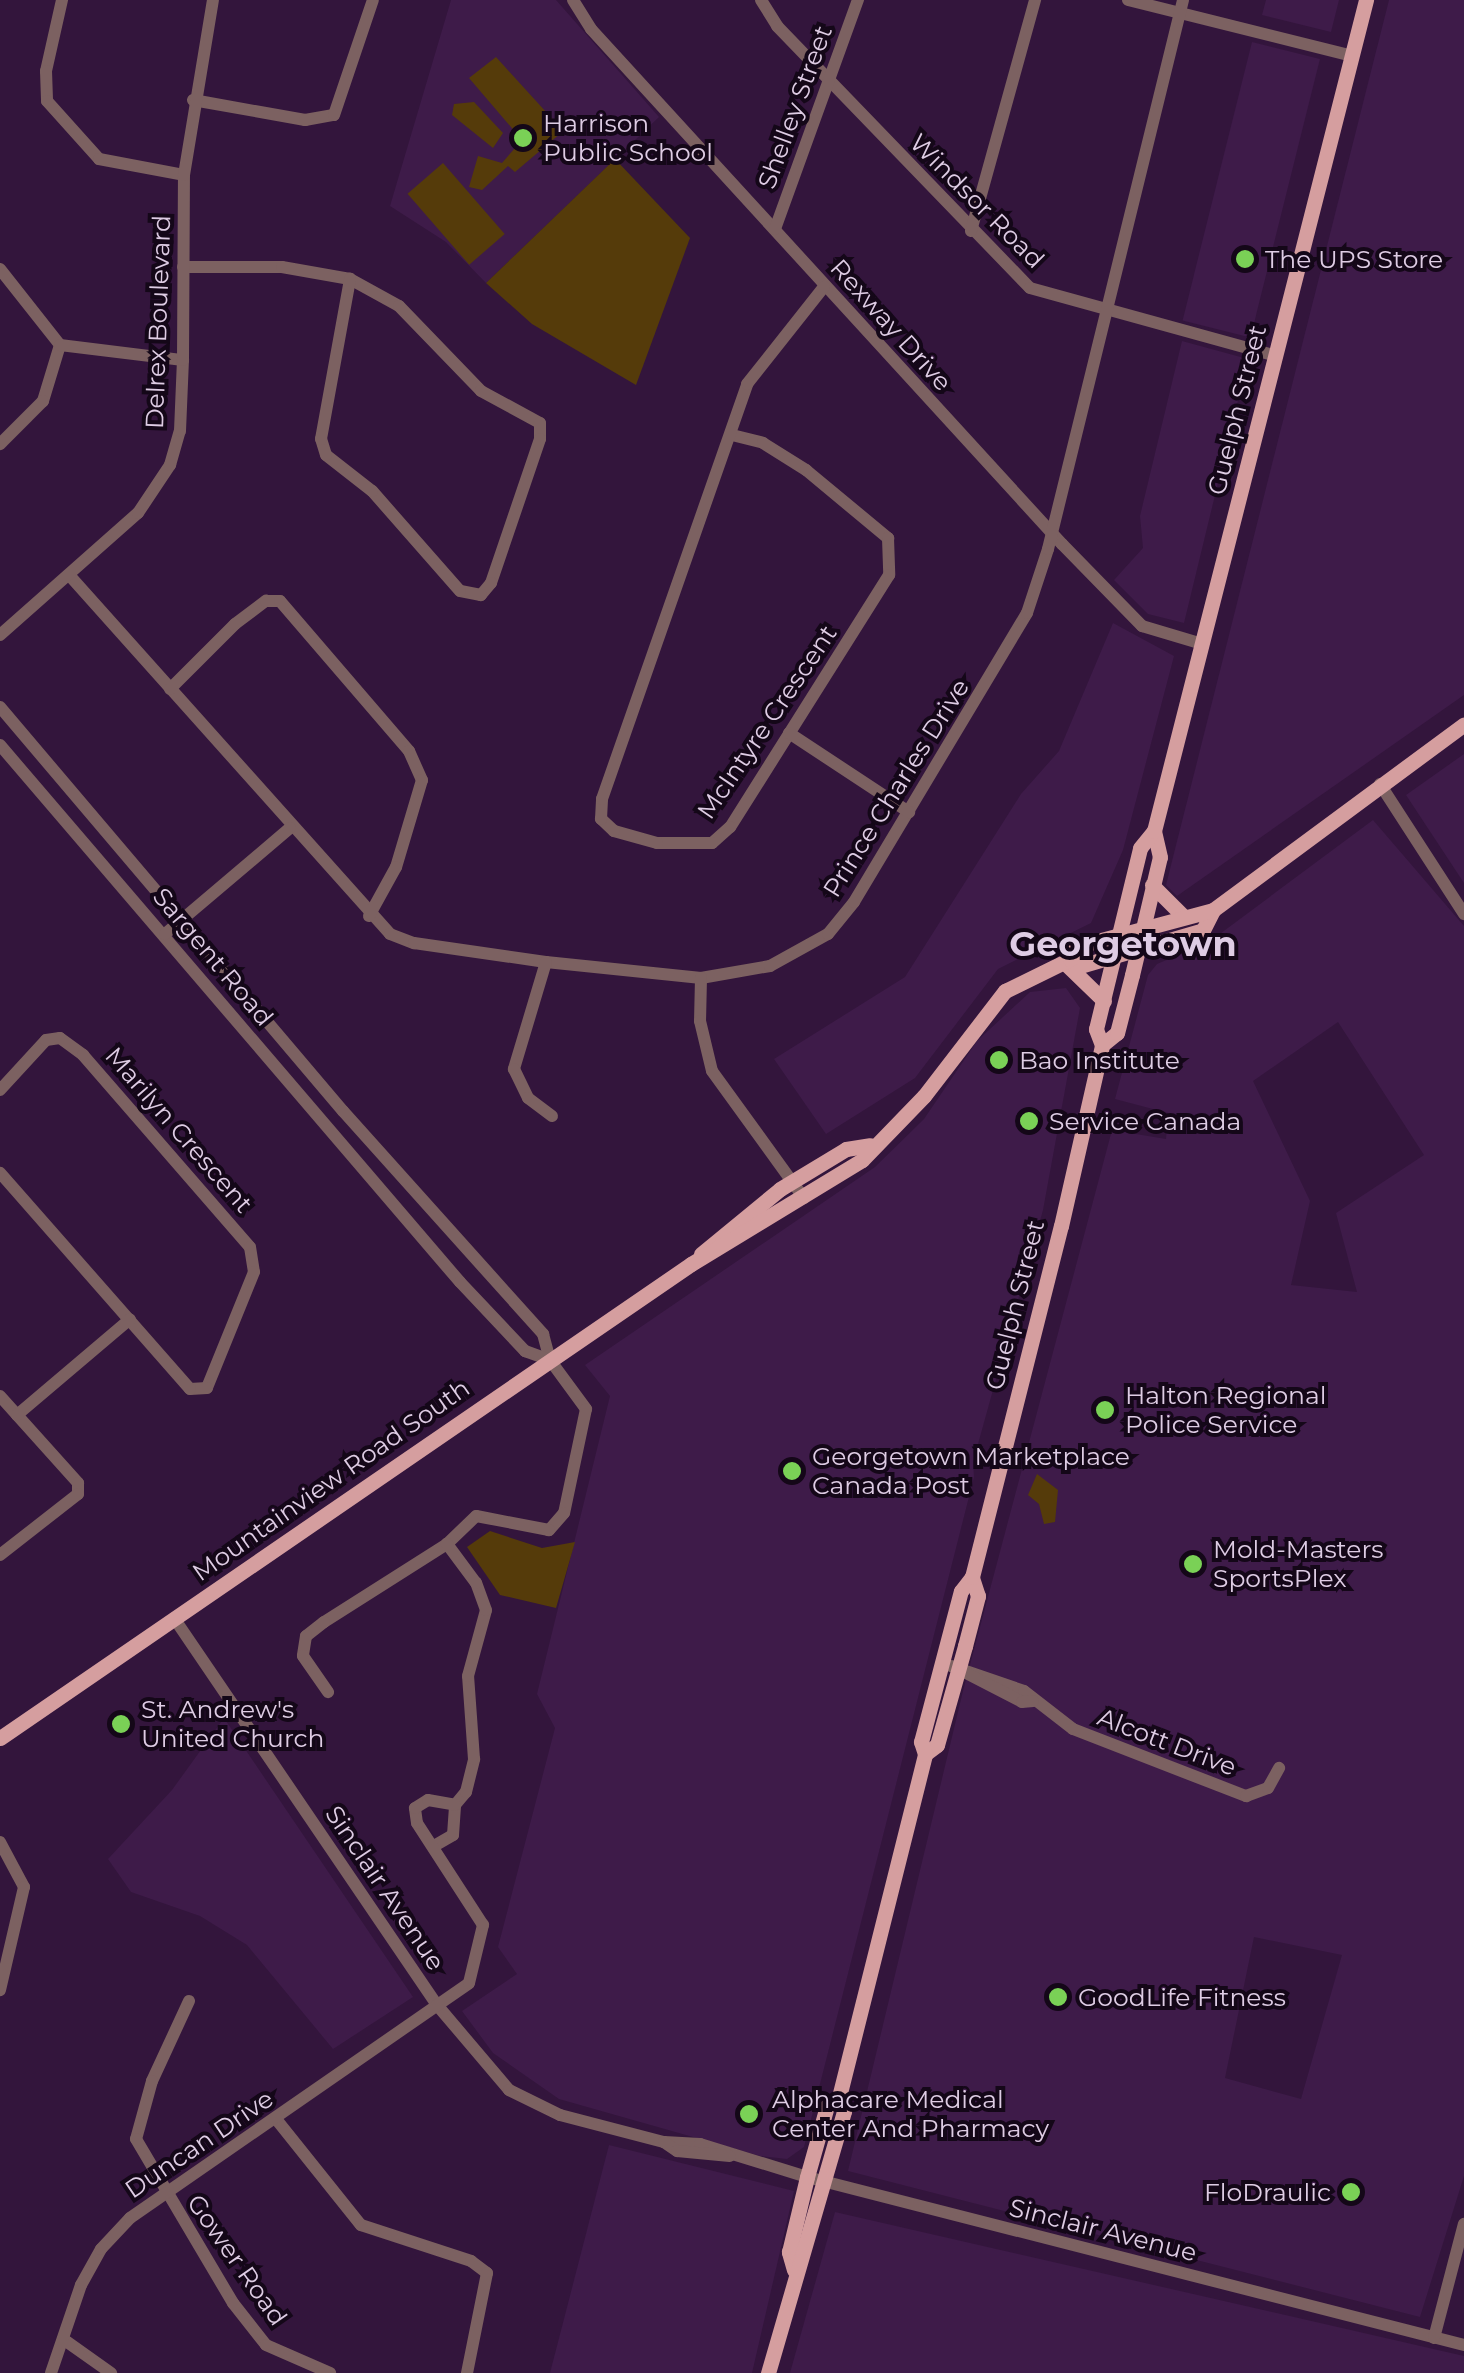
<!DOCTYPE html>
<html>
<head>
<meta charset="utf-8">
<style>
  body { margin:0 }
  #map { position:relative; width:1464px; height:2373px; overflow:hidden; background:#33153c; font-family:Montserrat,sans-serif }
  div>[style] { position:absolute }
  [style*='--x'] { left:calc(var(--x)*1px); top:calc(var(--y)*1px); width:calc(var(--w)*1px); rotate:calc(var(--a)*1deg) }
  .built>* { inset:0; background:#3e1b49; transform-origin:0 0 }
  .green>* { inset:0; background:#553b0a; transform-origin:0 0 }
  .minor>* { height:12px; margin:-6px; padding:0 6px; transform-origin:6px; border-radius:6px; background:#7c6161 }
  .major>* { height:15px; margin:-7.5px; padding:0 7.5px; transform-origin:7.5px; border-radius:7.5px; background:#d59e9f }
  .dots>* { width:28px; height:28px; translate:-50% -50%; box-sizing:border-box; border:5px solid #140718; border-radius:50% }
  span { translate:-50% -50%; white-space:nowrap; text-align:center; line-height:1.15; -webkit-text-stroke:8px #140718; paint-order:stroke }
  .street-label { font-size:25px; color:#decce4 }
  .poi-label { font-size:25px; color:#decce4 }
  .left { translate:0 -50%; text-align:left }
  .right { translate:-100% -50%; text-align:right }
  .district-label { font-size:35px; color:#decce4; font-weight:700 }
</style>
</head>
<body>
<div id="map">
  <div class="built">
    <div style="clip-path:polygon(451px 0,556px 0,659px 117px,486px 283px,446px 242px,390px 206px)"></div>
    <div style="clip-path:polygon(1266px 0,1339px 0,1331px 32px,1262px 15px)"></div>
    <div style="clip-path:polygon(1389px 0,1464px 0,1464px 695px,1177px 896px,1166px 885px)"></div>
    <div style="left:1252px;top:42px;width:70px;height:287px;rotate:14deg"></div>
    <div style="clip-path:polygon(1182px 341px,1248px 359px,1184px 623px,1148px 614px,1114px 580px,1143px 548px,1140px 516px)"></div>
    <div style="clip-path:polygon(1113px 623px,1174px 656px,1123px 850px,1091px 923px,998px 969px,915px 1078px,826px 1134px,774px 1059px,905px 977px,1021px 794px,1059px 751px)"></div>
    <div style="clip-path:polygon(1464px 754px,1464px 883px,1406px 795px)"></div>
    <div style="clip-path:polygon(evenodd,1373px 820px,1464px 926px,1464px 2176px,1420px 2317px,848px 2171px,963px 1691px,1112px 1130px,1166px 1139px,1168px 1113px,1115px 1099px,1148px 975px,1157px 964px,1209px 942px,1373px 820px,1338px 1022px,1424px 1155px,1336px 1213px,1357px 1292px,1291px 1285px,1310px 1201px,1253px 1081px,1338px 1022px,1373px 820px,1254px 1937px,1342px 1955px,1301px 2099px,1225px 2078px,1254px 1937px)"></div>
    <div style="clip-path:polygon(1066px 988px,1080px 1008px,1043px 1210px,973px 1462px,974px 1477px,804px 2147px,787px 2159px,760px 2156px,559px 2099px,493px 2053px,462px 2011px,517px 1974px,498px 1947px,555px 1728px,537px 1694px,610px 1396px,585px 1365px,875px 1167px,924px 1119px,977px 1041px,1030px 992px)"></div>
    <div style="clip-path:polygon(224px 1718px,413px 1997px,333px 2049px,247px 1945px,200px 1916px,131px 1892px,108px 1859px,172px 1790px)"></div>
    <div style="clip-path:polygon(609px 2145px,794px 2191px,752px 2373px,550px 2373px)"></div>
    <div style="clip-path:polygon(835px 2212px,1464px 2356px,1464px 2373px,790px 2373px)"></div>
  </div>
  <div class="green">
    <div style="clip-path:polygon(496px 57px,557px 124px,568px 127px,515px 172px,508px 166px,482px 190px,469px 187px,478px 156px,502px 163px,522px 140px,469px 78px)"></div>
    <div style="clip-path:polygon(474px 102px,503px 133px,493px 148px,452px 115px,454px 104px)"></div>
    <div style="clip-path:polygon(615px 159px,690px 238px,636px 385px,532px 324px,486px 283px)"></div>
    <div style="left:443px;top:163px;width:94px;height:47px;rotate:49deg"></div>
    <div style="clip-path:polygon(1037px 1474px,1058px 1490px,1055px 1522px,1044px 1524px,1039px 1504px,1028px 1495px)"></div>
    <div style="clip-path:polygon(490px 1531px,542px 1548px,575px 1542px,556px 1608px,500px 1595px,467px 1547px)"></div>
  </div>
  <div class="minor">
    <div style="--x:62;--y:0;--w:73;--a:102.7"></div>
    <div style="--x:46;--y:71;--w:30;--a:88"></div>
    <div style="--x:47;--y:101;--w:78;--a:48.1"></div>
    <div style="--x:99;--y:159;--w:86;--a:10.7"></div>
    <div style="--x:573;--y:0;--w:34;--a:58"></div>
    <div style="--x:591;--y:29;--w:698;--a:47.56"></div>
    <div style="--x:1062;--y:544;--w:115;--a:45.7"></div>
    <div style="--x:1142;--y:626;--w:63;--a:16.7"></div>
    <div style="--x:761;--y:0;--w:31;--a:58"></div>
    <div style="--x:777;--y:26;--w:364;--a:46"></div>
    <div style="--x:1030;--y:288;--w:256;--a:15.4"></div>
    <div style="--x:1128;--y:0;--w:231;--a:14"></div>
    <div style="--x:193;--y:100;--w:114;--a:10.1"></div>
    <div style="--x:305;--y:120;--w:29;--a:-10"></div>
    <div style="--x:334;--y:115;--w:121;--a:-71.3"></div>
    <div style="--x:775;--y:229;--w:244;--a:-70.1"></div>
    <div style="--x:971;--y:231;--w:240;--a:-74.5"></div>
    <div style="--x:183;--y:267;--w:99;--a:0"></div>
    <div style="--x:282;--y:267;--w:69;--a:10"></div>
    <div style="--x:350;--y:279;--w:56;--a:28.9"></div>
    <div style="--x:399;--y:306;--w:118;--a:46"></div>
    <div style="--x:481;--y:391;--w:67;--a:28.5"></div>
    <div style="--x:540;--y:423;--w:16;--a:90"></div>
    <div style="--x:540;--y:439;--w:152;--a:108.8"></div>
    <div style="--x:491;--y:583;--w:16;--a:130"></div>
    <div style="--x:481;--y:595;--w:21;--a:-169"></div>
    <div style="--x:460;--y:591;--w:133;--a:-131.3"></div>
    <div style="--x:372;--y:491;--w:58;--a:-142"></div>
    <div style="--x:326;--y:455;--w:17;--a:-107"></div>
    <div style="--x:321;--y:439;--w:163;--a:-79.7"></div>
    <div style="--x:0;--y:269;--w:97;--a:51.7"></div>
    <div style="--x:60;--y:345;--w:59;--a:106.9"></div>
    <div style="--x:43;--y:401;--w:61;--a:135"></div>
    <div style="--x:60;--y:345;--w:124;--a:7"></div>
    <div style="--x:732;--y:435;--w:32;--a:14"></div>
    <div style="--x:763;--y:443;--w:51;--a:32.1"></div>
    <div style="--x:806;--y:470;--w:107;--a:39.7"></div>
    <div style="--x:888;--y:538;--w:37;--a:88"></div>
    <div style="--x:889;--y:575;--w:298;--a:122.2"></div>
    <div style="--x:730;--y:827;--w:24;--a:138"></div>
    <div style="--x:712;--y:843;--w:55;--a:180"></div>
    <div style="--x:657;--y:843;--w:45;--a:-164.4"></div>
    <div style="--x:614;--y:831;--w:18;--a:-137"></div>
    <div style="--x:601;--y:819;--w:20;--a:-87"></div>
    <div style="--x:602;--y:799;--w:440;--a:-70.7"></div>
    <div style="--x:747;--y:384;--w:124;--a:-51.6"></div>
    <div style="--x:70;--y:576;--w:480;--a:48.2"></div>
    <div style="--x:390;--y:934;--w:26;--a:21"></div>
    <div style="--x:414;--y:943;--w:133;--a:8.2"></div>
    <div style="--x:546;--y:962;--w:156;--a:5.9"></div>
    <div style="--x:701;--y:978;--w:70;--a:-9.9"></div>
    <div style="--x:770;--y:966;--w:66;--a:-28.9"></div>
    <div style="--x:828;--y:934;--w:41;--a:-50.9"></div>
    <div style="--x:854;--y:902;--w:337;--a:-59.1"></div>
    <div style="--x:1027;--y:613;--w:67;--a:-71.8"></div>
    <div style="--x:1048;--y:549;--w:565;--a:-76.18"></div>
    <div style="--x:0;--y:635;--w:184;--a:-41.5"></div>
    <div style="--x:138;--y:513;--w:58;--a:-56.3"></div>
    <div style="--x:170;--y:465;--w:35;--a:-74"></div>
    <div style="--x:180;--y:431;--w:71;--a:-87.6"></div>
    <div style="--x:183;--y:360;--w:185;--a:-89.7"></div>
    <div style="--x:184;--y:175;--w:177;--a:-80.6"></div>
    <div style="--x:170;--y:689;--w:92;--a:-45"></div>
    <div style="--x:235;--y:624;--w:39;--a:-37"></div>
    <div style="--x:266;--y:601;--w:14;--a:0"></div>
    <div style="--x:280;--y:601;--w:198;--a:49.3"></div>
    <div style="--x:409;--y:751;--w:32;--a:66"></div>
    <div style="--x:422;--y:780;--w:91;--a:106.6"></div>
    <div style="--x:396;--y:867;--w:56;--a:118.9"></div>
    <div style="--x:0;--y:707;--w:530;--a:49.67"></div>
    <div style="--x:343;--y:1111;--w:300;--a:48.1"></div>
    <div style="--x:543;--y:1334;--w:27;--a:75"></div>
    <div style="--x:550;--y:1360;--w:61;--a:53.7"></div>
    <div style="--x:586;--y:1409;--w:106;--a:101.9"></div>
    <div style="--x:564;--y:1513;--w:23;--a:131"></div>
    <div style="--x:549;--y:1530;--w:74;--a:-169.1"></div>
    <div style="--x:476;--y:1516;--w:40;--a:136"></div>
    <div style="--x:447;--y:1544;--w:146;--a:147.6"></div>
    <div style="--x:324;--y:1622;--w:23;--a:142"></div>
    <div style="--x:306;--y:1636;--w:20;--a:99"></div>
    <div style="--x:303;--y:1656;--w:44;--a:55.2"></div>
    <div style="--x:789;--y:733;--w:144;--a:33.4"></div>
    <div style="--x:0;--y:745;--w:707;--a:49.42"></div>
    <div style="--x:460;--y:1282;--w:95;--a:46.7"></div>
    <div style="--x:525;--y:1351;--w:27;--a:20"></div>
    <div style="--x:1380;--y:784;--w:155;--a:57.1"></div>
    <div style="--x:165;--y:934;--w:164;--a:-40.3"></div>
    <div style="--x:546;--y:962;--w:112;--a:106.7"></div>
    <div style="--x:514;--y:1069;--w:32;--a:64"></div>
    <div style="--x:528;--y:1098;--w:30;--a:37"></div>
    <div style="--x:701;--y:978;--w:43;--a:91.3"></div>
    <div style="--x:700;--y:1021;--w:51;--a:76.5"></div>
    <div style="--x:712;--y:1071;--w:157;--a:54.1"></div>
    <div style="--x:0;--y:1090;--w:68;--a:-47.4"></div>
    <div style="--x:46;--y:1040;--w:14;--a:-8"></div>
    <div style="--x:60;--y:1038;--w:29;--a:36"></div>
    <div style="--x:83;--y:1055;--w:254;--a:49"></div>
    <div style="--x:250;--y:1247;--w:25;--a:81"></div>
    <div style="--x:254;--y:1272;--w:125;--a:112.1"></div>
    <div style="--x:207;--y:1388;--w:17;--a:177"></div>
    <div style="--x:190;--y:1389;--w:288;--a:-131.3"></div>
    <div style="--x:0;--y:1396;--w:117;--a:48.1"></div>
    <div style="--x:78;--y:1483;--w:11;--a:90"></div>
    <div style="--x:78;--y:1494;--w:99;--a:142"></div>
    <div style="--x:17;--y:1415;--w:148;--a:-40.3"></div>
    <div style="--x:174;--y:1618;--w:468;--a:55.8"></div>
    <div style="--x:437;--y:2005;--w:111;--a:49.7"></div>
    <div style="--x:509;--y:2090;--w:57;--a:26.1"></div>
    <div style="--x:560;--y:2115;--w:107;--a:14.6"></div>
    <div style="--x:664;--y:2142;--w:36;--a:3"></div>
    <div style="--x:700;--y:2144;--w:112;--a:17.1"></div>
    <div style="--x:807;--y:2177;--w:678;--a:14.34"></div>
    <div style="--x:951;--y:1666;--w:77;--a:18.9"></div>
    <div style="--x:1024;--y:1691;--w:62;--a:37.8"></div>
    <div style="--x:1073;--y:1729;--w:186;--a:21.2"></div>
    <div style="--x:1246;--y:1796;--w:23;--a:-20"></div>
    <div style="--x:1268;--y:1788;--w:23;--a:-61"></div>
    <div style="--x:964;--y:1672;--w:65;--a:27.3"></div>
    <div style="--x:1022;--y:1702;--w:11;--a:-5"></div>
    <div style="--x:0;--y:1842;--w:51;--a:61.9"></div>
    <div style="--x:24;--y:1887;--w:106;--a:103.1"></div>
    <div style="--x:434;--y:1846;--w:22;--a:-30"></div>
    <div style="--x:453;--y:1835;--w:30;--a:-86"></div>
    <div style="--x:455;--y:1805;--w:17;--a:-50"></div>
    <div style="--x:466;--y:1792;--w:34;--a:-76"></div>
    <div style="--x:474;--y:1759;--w:83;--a:-94.1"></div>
    <div style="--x:468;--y:1676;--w:68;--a:-74.7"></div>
    <div style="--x:486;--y:1610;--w:29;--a:-110"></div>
    <div style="--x:476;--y:1583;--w:49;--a:-126.6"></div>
    <div style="--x:189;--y:2001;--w:88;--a:114.8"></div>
    <div style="--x:152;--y:2081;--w:60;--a:105.4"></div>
    <div style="--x:136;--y:2139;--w:191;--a:59.4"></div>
    <div style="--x:233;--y:2303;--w:53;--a:51.8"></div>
    <div style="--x:266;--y:2345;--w:70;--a:23.6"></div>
    <div style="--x:276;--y:2119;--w:136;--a:51.3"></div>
    <div style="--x:361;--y:2225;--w:116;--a:18.1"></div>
    <div style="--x:471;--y:2261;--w:20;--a:37"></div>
    <div style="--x:487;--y:2273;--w:102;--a:101.3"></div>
    <div style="--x:664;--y:2142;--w:16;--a:35"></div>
    <div style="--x:677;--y:2151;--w:53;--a:5.4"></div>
    <div style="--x:1434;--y:2338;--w:118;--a:-75.3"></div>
    <div style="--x:63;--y:2339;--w:59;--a:35.3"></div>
    <div style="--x:51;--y:2373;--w:93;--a:-71.2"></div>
    <div style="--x:81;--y:2285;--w:41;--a:-60.9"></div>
    <div style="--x:101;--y:2249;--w:42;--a:-46.9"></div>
    <div style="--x:130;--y:2218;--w:412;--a:-34.7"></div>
    <div style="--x:469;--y:1983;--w:60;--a:-76.4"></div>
    <div style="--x:483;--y:1925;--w:121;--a:-122.9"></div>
    <div style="--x:417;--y:1823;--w:15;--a:-98"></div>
    <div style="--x:415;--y:1808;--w:15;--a:-32"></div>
    <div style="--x:428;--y:1800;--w:27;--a:10"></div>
  </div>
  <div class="major">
    <div style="--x:1152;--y:885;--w:45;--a:45"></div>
    <div style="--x:1070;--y:959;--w:12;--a:35"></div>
    <div style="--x:1080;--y:966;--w:128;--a:-16.3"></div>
    <div style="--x:1203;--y:930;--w:22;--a:-63"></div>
    <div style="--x:1213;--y:910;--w:312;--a:-36.5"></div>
    <div style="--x:1066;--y:964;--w:53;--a:44.2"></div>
    <div style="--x:1102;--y:1045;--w:19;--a:-39"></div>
    <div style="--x:1117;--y:1033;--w:60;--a:-75.5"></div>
    <div style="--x:1132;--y:975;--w:121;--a:-76.7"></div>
    <div style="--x:1160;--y:857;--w:27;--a:-103"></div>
    <div style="--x:701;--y:1254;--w:102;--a:-39.4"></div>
    <div style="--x:780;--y:1189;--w:77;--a:-31.2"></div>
    <div style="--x:846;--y:1149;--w:24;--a:-9"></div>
    <div style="--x:0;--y:1738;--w:838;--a:-34.45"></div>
    <div style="--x:691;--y:1264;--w:200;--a:-31.3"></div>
    <div style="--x:862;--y:1160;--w:89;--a:-45.9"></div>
    <div style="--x:924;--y:1096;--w:133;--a:-52.4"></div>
    <div style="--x:1005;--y:991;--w:72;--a:-26.2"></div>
    <div style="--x:1070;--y:959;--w:13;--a:-67"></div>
    <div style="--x:1075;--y:947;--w:143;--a:-15"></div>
    <div style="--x:925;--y:1754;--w:15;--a:-37"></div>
    <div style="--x:937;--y:1745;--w:103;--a:-74.2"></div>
    <div style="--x:965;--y:1646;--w:52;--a:-75.4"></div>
    <div style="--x:978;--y:1596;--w:20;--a:-108"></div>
    <div style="--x:794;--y:2270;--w:19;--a:-106"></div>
    <div style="--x:789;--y:2252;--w:77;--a:-76.5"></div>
    <div style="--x:807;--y:2177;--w:74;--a:-74.3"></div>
    <div style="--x:827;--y:2106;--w:15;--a:-37"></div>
    <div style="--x:768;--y:2373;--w:273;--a:-73.8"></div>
    <div style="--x:844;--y:2111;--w:15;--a:-110"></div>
    <div style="--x:839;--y:2097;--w:354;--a:-75.9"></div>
    <div style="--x:925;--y:1754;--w:13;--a:-108"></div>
    <div style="--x:921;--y:1742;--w:156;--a:-75.2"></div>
    <div style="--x:961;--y:1591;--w:18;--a:-52"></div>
    <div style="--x:972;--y:1577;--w:362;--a:-75.8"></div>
    <div style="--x:1061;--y:1226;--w:186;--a:-77.2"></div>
    <div style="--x:1102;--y:1045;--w:17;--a:-111"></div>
    <div style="--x:1096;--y:1029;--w:186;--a:-76.3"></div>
    <div style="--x:1140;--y:848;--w:22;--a:-51"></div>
    <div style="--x:1154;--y:831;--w:858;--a:-75.69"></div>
  </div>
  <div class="dots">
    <div style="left:523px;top:138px;background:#7ad156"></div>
    <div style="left:1245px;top:259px;background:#7ad156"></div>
    <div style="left:999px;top:1060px;background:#7ad156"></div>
    <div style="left:1029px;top:1121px;background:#7ad156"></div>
    <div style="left:1105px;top:1410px;background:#7ad156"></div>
    <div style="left:792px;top:1471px;background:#7ad156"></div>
    <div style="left:1193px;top:1564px;background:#7ad156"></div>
    <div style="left:121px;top:1724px;background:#7ad156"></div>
    <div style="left:1058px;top:1997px;background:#7ad156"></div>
    <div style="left:749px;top:2114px;background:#7ad156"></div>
    <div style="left:1351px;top:2192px;background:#7ad156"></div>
  </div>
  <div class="street-label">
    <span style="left:795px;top:107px;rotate:-70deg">Shelley Street</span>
    <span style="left:977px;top:201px;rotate:45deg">Windsor Road</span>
    <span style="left:158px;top:322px;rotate:-88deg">Delrex Boulevard</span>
    <span style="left:891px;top:325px;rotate:48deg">Rexway Drive</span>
    <span style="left:1237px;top:410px;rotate:-76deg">Guelph Street</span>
    <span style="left:767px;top:722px;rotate:-56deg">McIntyre Crescent</span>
    <span style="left:896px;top:788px;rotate:-58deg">Prince Charles Drive</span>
    <span style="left:213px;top:957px;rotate:50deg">Sargent Road</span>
    <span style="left:179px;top:1130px;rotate:49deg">Marilyn Crescent</span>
    <span style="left:1015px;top:1305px;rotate:-76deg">Guelph Street</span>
    <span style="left:331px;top:1480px;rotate:-35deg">Mountainview Road South</span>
    <span style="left:1167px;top:1742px;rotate:21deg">Alcott Drive</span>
    <span style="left:385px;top:1888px;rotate:56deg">Sinclair Avenue</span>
    <span style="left:199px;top:2144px;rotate:-34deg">Duncan Drive</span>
    <span style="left:1103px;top:2230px;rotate:14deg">Sinclair Avenue</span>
    <span style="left:237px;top:2260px;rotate:55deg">Gower Road</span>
  </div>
  <div class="poi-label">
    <span class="left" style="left:543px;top:138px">Harrison<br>Public School</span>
    <span class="left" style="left:1265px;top:259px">The UPS Store</span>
    <span class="left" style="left:1019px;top:1060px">Bao Institute</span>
    <span class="left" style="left:1049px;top:1121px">Service Canada</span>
    <span class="left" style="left:1125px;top:1410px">Halton Regional<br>Police Service</span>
    <span class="left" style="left:812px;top:1471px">Georgetown Marketplace<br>Canada Post</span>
    <span class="left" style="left:1213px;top:1564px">Mold-Masters<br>SportsPlex</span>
    <span class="left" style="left:141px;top:1724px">St. Andrew's<br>United Church</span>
    <span class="left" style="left:1078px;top:1997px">GoodLife Fitness</span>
    <span class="left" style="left:772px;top:2114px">Alphacare Medical<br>Center And Pharmacy</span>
    <span class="right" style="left:1331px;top:2192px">FloDraulic</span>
  </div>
  <div class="district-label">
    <span style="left:1123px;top:944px">Georgetown</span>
  </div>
</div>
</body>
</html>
